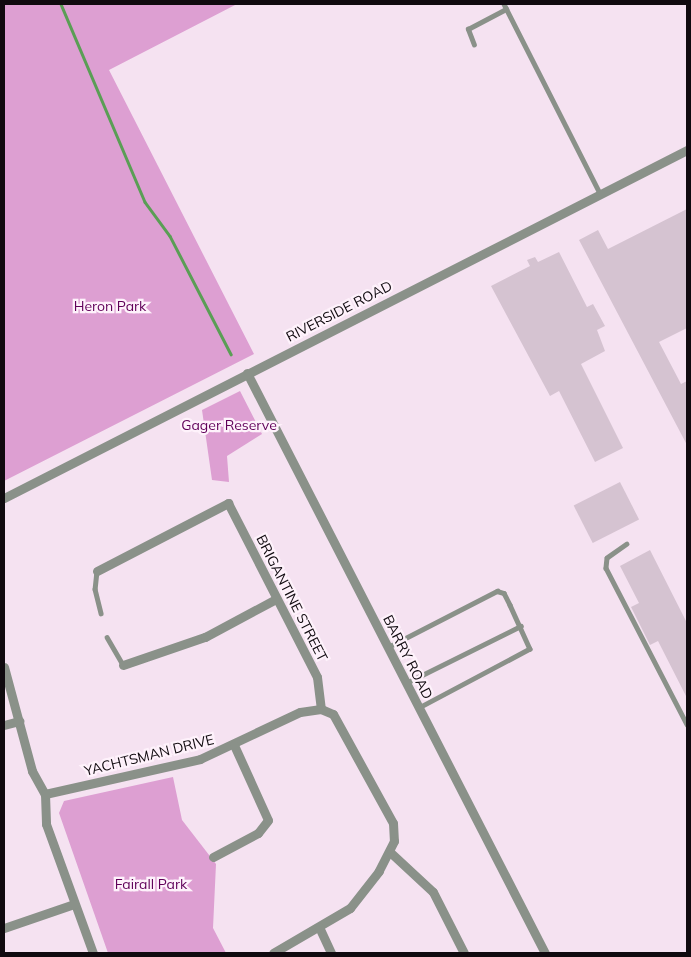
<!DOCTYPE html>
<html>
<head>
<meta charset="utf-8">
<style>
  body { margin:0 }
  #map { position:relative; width:691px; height:957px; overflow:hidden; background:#f5e2f1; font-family:Mulish,sans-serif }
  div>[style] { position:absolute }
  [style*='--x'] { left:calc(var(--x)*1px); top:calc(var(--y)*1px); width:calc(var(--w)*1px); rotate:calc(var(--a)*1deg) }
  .green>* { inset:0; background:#dd9fd2 }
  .stream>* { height:2.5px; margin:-1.25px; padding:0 1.25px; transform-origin:1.25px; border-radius:1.25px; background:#5a9e55 }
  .building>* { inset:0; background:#d5c3d1; transform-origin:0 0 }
  .service>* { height:4.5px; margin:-2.25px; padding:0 2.25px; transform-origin:2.25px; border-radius:2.25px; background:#8a9189 }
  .minor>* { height:9px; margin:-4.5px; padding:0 4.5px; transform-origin:4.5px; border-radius:4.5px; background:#8a9189 }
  span { translate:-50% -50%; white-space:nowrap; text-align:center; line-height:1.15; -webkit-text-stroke:4.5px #fef2fb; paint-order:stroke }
  .park-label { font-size:14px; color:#600059 }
  .street-label { font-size:14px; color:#100a0f }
  .frame { position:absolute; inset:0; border:5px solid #100a0f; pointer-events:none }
</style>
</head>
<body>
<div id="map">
  <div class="green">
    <div style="clip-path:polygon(4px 4px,237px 4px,109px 70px,254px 354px,4px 481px)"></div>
    <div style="clip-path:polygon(240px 391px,262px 434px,227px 456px,229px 482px,212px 480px,202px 410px)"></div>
    <div style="clip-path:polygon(173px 777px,182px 820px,216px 864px,213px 928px,226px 953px,108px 953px,59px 813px,64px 801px)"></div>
  </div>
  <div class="stream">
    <div style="--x:61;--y:4;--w:215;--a:67"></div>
    <div style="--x:145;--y:202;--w:42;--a:53.7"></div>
    <div style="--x:170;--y:236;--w:133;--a:62.7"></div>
  </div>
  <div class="building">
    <div style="clip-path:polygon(687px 209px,687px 328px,659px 342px,681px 384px,687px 381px,687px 445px,579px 240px,598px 230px,608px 249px)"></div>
    <div style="clip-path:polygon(559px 252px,587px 307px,593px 304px,605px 326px,597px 330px,605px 351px,581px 364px,623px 448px,595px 462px,559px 391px,550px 396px,491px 286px,530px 266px,527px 260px,535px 257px,538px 262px)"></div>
    <div style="left:620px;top:482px;width:42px;height:52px;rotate:63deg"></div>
    <div style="clip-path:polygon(650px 550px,687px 623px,687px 698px,658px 641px,650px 645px,631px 607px,639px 603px,620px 566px)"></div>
  </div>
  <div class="service">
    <div style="--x:504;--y:4;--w:212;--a:63.1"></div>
    <div style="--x:474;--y:45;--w:17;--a:-111"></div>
    <div style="--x:468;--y:29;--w:43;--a:-27.8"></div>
    <div style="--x:627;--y:544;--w:24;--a:145"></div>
    <div style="--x:607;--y:558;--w:10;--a:96"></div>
    <div style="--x:606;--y:568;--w:176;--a:62.6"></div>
    <div style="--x:97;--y:571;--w:18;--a:96"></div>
    <div style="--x:95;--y:589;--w:25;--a:76"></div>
    <div style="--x:107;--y:637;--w:32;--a:60"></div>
    <div style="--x:388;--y:647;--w:123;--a:-27.2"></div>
    <div style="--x:497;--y:591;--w:7;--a:16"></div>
    <div style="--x:504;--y:593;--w:13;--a:63"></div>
    <div style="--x:510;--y:605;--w:48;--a:65.6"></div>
    <div style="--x:530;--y:649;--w:126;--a:152"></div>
    <div style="--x:406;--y:683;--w:128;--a:-26.4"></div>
  </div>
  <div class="minor">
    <div style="--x:247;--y:373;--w:652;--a:62.81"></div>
    <div style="--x:4;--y:498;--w:767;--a:-27"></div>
    <div style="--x:97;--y:571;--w:148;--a:-27.4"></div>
    <div style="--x:228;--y:503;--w:195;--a:62.9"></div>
    <div style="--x:317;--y:677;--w:32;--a:83"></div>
    <div style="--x:123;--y:665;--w:87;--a:-18.9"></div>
    <div style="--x:205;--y:637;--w:81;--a:-28.2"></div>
    <div style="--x:4;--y:667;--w:108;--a:74.9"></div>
    <div style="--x:32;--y:771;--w:26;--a:61"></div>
    <div style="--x:45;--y:794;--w:30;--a:88"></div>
    <div style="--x:46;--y:824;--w:137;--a:70"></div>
    <div style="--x:4;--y:725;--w:16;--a:-15"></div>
    <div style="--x:45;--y:794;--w:159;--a:-12.7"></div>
    <div style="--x:200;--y:759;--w:110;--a:-25.2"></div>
    <div style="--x:300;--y:712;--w:21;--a:-8"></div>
    <div style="--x:321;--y:709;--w:13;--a:23"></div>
    <div style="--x:333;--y:714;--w:124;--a:61.2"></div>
    <div style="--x:393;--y:823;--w:18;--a:87"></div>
    <div style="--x:394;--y:841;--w:34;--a:117"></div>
    <div style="--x:379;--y:871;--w:47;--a:128.1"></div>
    <div style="--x:350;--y:908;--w:89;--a:149.7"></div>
    <div style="--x:391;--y:853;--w:57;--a:42.9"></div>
    <div style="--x:433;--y:892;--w:68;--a:63.1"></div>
    <div style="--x:213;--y:857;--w:51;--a:-28.1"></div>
    <div style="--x:258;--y:833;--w:16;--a:-52"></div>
    <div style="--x:268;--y:820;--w:82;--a:-114.4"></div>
    <div style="--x:319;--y:927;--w:29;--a:65"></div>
    <div style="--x:4;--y:928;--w:74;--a:-18.9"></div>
  </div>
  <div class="park-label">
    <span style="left:110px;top:306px">Heron Park</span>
    <span style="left:229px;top:425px">Gager Reserve</span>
    <span style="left:151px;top:884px">Fairall Park</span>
  </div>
  <div class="street-label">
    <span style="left:339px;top:311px;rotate:-27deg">RIVERSIDE ROAD</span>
    <span style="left:292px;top:598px;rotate:63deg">BRIGANTINE STREET</span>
    <span style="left:408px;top:657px;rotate:63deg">BARRY ROAD</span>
    <span style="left:149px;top:755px;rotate:-14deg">YACHTSMAN DRIVE</span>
  </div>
  <div class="frame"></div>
</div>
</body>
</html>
